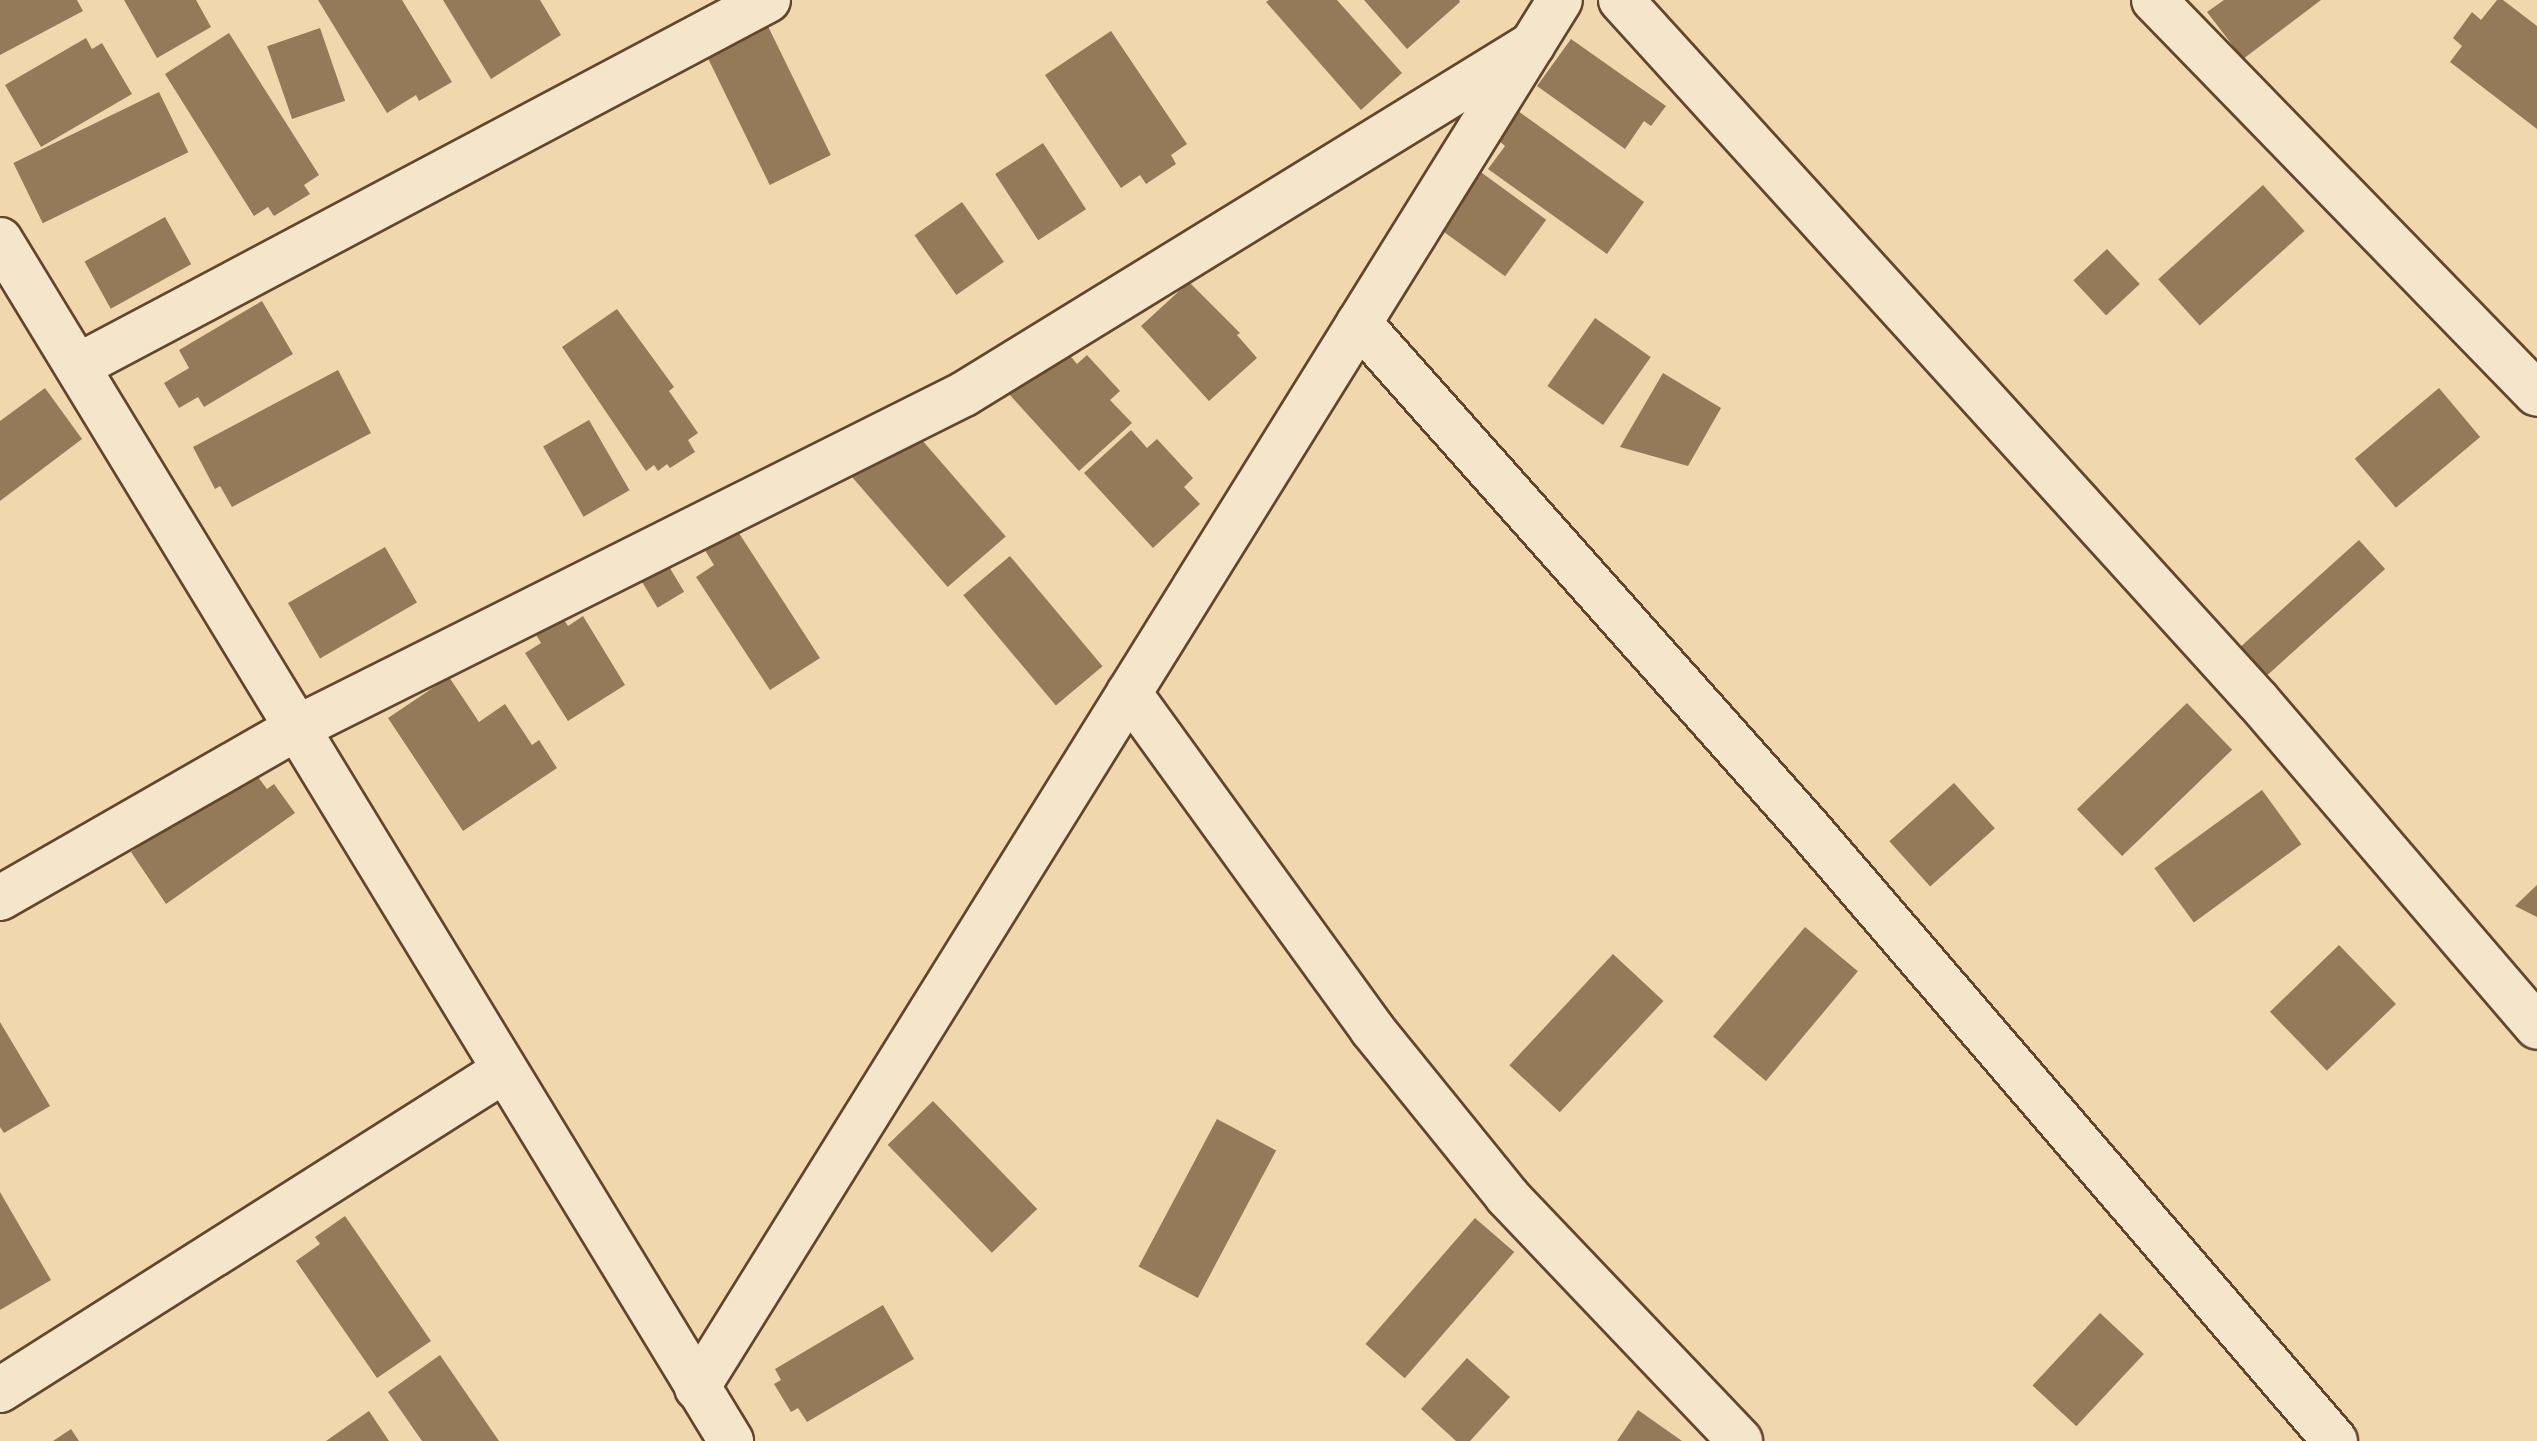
<!DOCTYPE html>
<html>
<head>
<meta charset="utf-8">
<style>
  body { margin:0 }
  #map { position:relative; width:2537px; height:1441px; overflow:hidden; background:#f0d7ae; font-family:"IM FELL Great Primer",serif }
  div>[style] { position:absolute }
  [style*='--x'] { left:calc(var(--x)*1px); top:calc(var(--y)*1px); width:calc(var(--w)*1px); rotate:calc(var(--a)*1deg) }
  .building>* { inset:0; background:#957a5a; transform-origin:0 0 }
  .roads { filter:drop-shadow(2px 0 #62462c) drop-shadow(-2px 0 #62462c) drop-shadow(0 2px #62462c) drop-shadow(0 -2px #62462c) }
  .minor>* { height:44px; margin:-22px; padding:0 22px; transform-origin:22px; border-radius:22px; background:#f5e5ca }
  span { translate:-50% -50%; white-space:nowrap; text-align:center; line-height:1.15; -webkit-text-stroke:8px #f5e5ca; paint-order:stroke }
</style>
</head>
<body>
<div id="map">
  <div class="building">
    <div style="clip-path:polygon(0 0,77px 0,83px 11px,0 55px)"></div>
    <div style="clip-path:polygon(124px 0,196px 0,211px 27px,157px 58px)"></div>
    <div style="clip-path:polygon(318px 0,402px 0,452px 82px,419px 101px,416px 95px,387px 113px)"></div>
    <div style="clip-path:polygon(443px 0,540px 0,561px 35px,491px 79px)"></div>
    <div style="clip-path:polygon(1269px 0,1337px 0,1402px 73px,1361px 110px,1266px 2px)"></div>
    <div style="clip-path:polygon(1364px 0,1459px 0,1460px 2px,1407px 49px)"></div>
    <div style="clip-path:polygon(2224px 0,2321px 0,2243px 59px,2207px 12px)"></div>
    <div style="clip-path:polygon(2497px 0,2503px 0,2537px 26px,2537px 129px,2450px 62px,2462px 46px,2453px 38px,2472px 12px,2481px 20px)"></div>
    <div style="left:762px;top:14px;width:157px;height:68px;rotate:64deg"></div>
    <div style="left:320px;top:28px;width:77px;height:56px;rotate:71deg"></div>
    <div style="clip-path:polygon(1111px 31px,1187px 144px,1171px 155px,1176px 164px,1146px 184px,1140px 175px,1121px 188px,1045px 75px)"></div>
    <div style="clip-path:polygon(229px 33px,319px 175px,304px 185px,310px 194px,274px 216px,268px 207px,254px 216px,165px 74px)"></div>
    <div style="clip-path:polygon(86px 38px,92px 49px,102px 43px,132px 94px,41px 147px,5px 85px)"></div>
    <div style="clip-path:polygon(1571px 39px,1666px 106px,1651px 126px,1644px 121px,1625px 149px,1537px 86px)"></div>
    <div style="left:159px;top:92px;width:67px;height:162px;rotate:64deg"></div>
    <div style="clip-path:polygon(1518px 111px,1644px 202px,1607px 254px,1488px 169px,1505px 146px,1498px 140px)"></div>
    <div style="left:1043px;top:143px;width:79px;height:57px;rotate:57deg"></div>
    <div style="left:1471px;top:165px;width:93px;height:70px;rotate:36deg"></div>
    <div style="left:2263px;top:185px;width:62px;height:141px;rotate:48deg"></div>
    <div style="left:962px;top:202px;width:73px;height:58px;rotate:55deg"></div>
    <div style="left:165px;top:217px;width:54px;height:92px;rotate:61deg"></div>
    <div style="left:2107px;top:249px;width:48px;height:46px;rotate:47deg"></div>
    <div style="clip-path:polygon(1189px 282px,1240px 333px,1237px 335px,1257px 358px,1209px 401px,1141px 326px)"></div>
    <div style="clip-path:polygon(262px 301px,293px 354px,204px 407px,198px 397px,179px 408px,164px 383px,189px 368px,179px 350px)"></div>
    <div style="clip-path:polygon(617px 309px,674px 387px,669px 391px,698px 433px,688px 440px,695px 452px,670px 468px,667px 464px,658px 471px,654px 465px,646px 471px,562px 347px)"></div>
    <div style="left:1595px;top:318px;width:68px;height:83px;rotate:35deg"></div>
    <div style="clip-path:polygon(1062px 346px,1077px 364px,1087px 355px,1120px 391px,1110px 400px,1132px 423px,1079px 471px,1009px 394px)"></div>
    <div style="clip-path:polygon(338px 370px,371px 433px,232px 507px,220px 486px,215px 489px,193px 447px)"></div>
    <div style="clip-path:polygon(1663px 373px,1721px 408px,1688px 466px,1620px 447px)"></div>
    <div style="clip-path:polygon(45px 388px,82px 439px,0 501px,0 421px)"></div>
    <div style="left:2439px;top:388px;width:64px;height:110px;rotate:50deg"></div>
    <div style="left:589px;top:420px;width:81px;height:53px;rotate:60deg"></div>
    <div style="left:908px;top:424px;width:149px;height:77px;rotate:49deg"></div>
    <div style="clip-path:polygon(1131px 430px,1147px 448px,1157px 439px,1193px 478px,1184px 487px,1200px 504px,1153px 548px,1084px 473px)"></div>
    <div style="clip-path:polygon(735px 527px,820px 658px,770px 690px,696px 577px,714px 565px,703px 547px)"></div>
    <div style="left:2359px;top:540px;width:39px;height:162px;rotate:48deg"></div>
    <div style="left:385px;top:547px;width:64px;height:112px;rotate:60deg"></div>
    <div style="left:662px;top:555px;width:43px;height:31px;rotate:59deg"></div>
    <div style="left:1010px;top:556px;width:144px;height:61px;rotate:50deg"></div>
    <div style="clip-path:polygon(583px 616px,625px 685px,568px 721px,525px 653px,541px 643px,535px 633px,562px 617px,568px 626px)"></div>
    <div style="clip-path:polygon(449px 677px,479px 722px,505px 704px,532px 745px,539px 740px,557px 768px,463px 831px,388px 718px)"></div>
    <div style="left:2187px;top:703px;width:65px;height:153px;rotate:46deg"></div>
    <div style="clip-path:polygon(251px 768px,267px 789px,274px 784px,295px 813px,166px 904px,131px 852px)"></div>
    <div style="left:1954px;top:783px;width:61px;height:87px;rotate:48deg"></div>
    <div style="left:2262px;top:790px;width:67px;height:133px;rotate:54deg"></div>
    <div style="clip-path:polygon(2537px 885px,2537px 917px,2515px 906px)"></div>
    <div style="left:1805px;top:927px;width:69px;height:143px;rotate:40deg"></div>
    <div style="left:2339px;top:945px;width:82px;height:96px;rotate:46deg"></div>
    <div style="left:1613px;top:954px;width:69px;height:152px;rotate:43deg"></div>
    <div style="clip-path:polygon(0 1022px,50px 1106px,4px 1133px,0 1127px)"></div>
    <div style="left:933px;top:1101px;width:150px;height:63px;rotate:46deg"></div>
    <div style="left:1217px;top:1119px;width:67px;height:167px;rotate:28deg"></div>
    <div style="clip-path:polygon(0 1192px,51px 1280px,0 1310px)"></div>
    <div style="clip-path:polygon(345px 1216px,431px 1341px,377px 1378px,296px 1261px,320px 1244px,315px 1237px)"></div>
    <div style="left:1475px;top:1218px;width:52px;height:167px;rotate:41deg"></div>
    <div style="clip-path:polygon(883px 1305px,914px 1359px,807px 1422px,798px 1408px,791px 1412px,774px 1384px,781px 1380px,775px 1369px)"></div>
    <div style="left:2100px;top:1313px;width:60px;height:99px;rotate:43deg"></div>
    <div style="clip-path:polygon(440px 1355px,499px 1441px,422px 1441px,388px 1392px)"></div>
    <div style="clip-path:polygon(1467px 1358px,1510px 1397px,1470px 1441px,1456px 1441px,1421px 1409px)"></div>
    <div style="clip-path:polygon(1638px 1410px,1682px 1441px,1617px 1441px)"></div>
    <div style="clip-path:polygon(369px 1411px,389px 1441px,326px 1441px)"></div>
    <div style="clip-path:polygon(71px 1429px,79px 1441px,53px 1441px)"></div>
  </div>
  <div class="roads">
    <div class="minor">
      <div style="--x:1621;--y:0;--w:947;--a:47.74"></div>
      <div style="--x:2258;--y:701;--w:429;--a:49.4"></div>
      <div style="--x:2154;--y:0;--w:549;--a:45.81"></div>
      <div style="--x:0;--y:240;--w:1406;--a:58.67"></div>
      <div style="--x:1359;--y:323;--w:677;--a:48.35"></div>
      <div style="--x:1809;--y:829;--w:807;--a:49.32"></div>
      <div style="--x:78;--y:366;--w:781;--a:-27.94"></div>
      <div style="--x:1129;--y:693;--w:415;--a:54.1"></div>
      <div style="--x:1372;--y:1029;--w:215;--a:51"></div>
      <div style="--x:1507;--y:1196;--w:338;--a:46.4"></div>
      <div style="--x:0;--y:898;--w:340;--a:-29.8"></div>
      <div style="--x:295;--y:729;--w:748;--a:-26.6"></div>
      <div style="--x:964;--y:394;--w:668;--a:-31.6"></div>
      <div style="--x:697;--y:1388;--w:1634;--a:-58.13"></div>
      <div style="--x:0;--y:1390;--w:596;--a:-32.38"></div>
    </div>
  </div>
</div>
</body>
</html>
